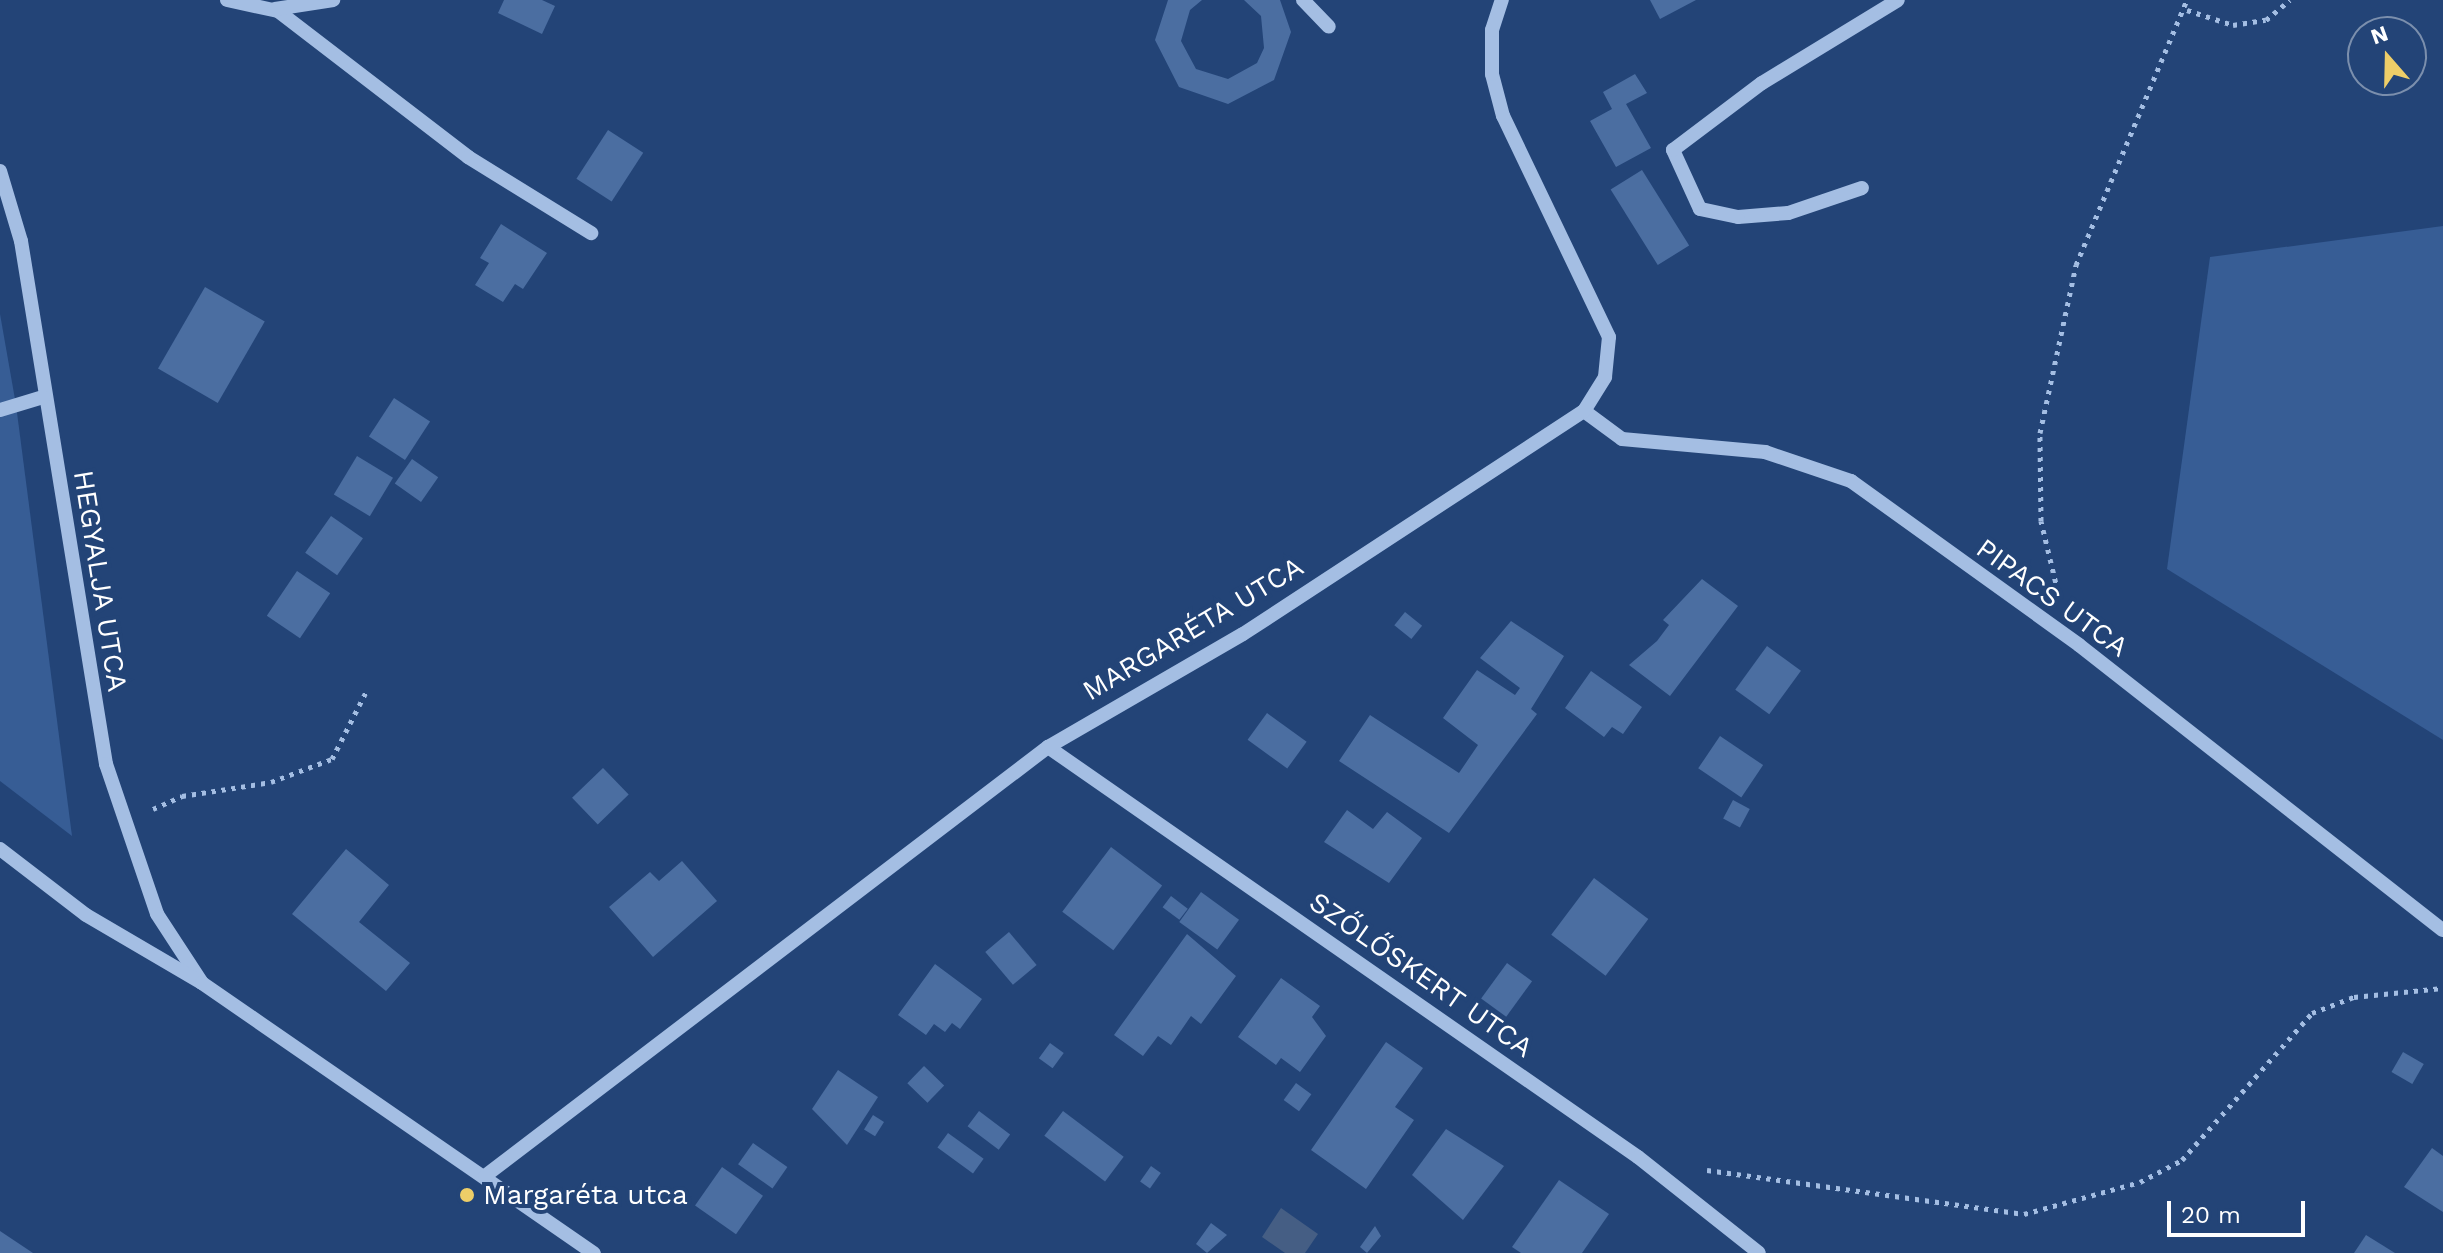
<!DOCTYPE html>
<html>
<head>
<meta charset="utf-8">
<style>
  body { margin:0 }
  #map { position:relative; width:2443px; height:1253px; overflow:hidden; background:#234477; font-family:"Work Sans",sans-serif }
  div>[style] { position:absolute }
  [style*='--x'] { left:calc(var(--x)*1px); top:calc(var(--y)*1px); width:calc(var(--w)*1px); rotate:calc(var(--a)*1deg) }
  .green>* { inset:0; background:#375d95 }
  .water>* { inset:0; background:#455e84 }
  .building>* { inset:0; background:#4b6ea1; transform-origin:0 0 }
  .path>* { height:5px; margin-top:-2.5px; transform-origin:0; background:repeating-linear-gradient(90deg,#a4bee3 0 4px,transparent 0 10px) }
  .minor>* { height:14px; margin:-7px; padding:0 7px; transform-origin:7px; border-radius:7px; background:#a4bee3 }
  .dots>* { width:22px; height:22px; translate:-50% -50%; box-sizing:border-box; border:4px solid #234477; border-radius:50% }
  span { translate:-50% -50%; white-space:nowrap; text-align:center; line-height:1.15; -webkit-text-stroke:8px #234477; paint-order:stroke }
  .street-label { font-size:28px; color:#fff }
  .poi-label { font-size:28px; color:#fff }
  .left { translate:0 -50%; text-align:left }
  .north { position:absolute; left:2347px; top:16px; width:80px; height:80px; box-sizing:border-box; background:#234477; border:2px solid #7b8fad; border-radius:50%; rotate:340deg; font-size:22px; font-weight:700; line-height:32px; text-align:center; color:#fff }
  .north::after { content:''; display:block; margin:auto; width:28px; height:36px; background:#eece68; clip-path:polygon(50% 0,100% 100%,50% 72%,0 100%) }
  .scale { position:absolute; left:2167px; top:1201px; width:138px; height:36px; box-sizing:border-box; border:4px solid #fff; border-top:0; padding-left:10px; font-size:24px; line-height:28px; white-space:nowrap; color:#fff; -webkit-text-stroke:6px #234477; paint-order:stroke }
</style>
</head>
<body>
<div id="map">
  <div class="green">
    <div style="clip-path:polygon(2443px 226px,2443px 740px,2167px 569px,2210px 257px)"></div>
    <div style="clip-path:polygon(0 314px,16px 405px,72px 836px,0 781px)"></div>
  </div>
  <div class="water">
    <div style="clip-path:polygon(1281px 1208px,1318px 1234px,1305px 1253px,1285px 1253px,1262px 1237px)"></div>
  </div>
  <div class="building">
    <div style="clip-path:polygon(504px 0,542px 0,555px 6px,542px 34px,498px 13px)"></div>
    <div style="clip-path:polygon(1168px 0,1202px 0,1190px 10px,1181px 41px,1196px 69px,1228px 79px,1257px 63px,1264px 48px,1261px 16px,1244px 0,1280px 0,1291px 32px,1274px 80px,1228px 104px,1179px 87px,1155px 40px)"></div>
    <div style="clip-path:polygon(1650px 0,1696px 0,1660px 19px)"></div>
    <div style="clip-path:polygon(1635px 74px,1647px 93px,1626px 104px,1651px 148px,1616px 167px,1590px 121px,1612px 109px,1603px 92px)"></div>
    <div style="left:608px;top:130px;width:42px;height:58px;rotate:33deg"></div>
    <div style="left:1642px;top:170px;width:89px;height:37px;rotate:58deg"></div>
    <div style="clip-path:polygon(501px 224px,547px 253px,523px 289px,515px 284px,503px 302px,475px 285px,489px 263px,480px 258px)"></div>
    <div style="left:205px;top:287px;width:69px;height:94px;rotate:30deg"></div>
    <div style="left:394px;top:398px;width:43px;height:46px;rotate:33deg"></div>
    <div style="left:357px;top:456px;width:42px;height:45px;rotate:31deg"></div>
    <div style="left:412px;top:459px;width:32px;height:30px;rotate:35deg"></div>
    <div style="left:331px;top:516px;width:39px;height:45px;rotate:35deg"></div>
    <div style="left:297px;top:571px;width:40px;height:54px;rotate:34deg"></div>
    <div style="clip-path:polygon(1702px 579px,1738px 606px,1670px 696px,1629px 665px,1657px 641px,1669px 625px,1663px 620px)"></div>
    <div style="left:1405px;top:612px;width:22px;height:17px;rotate:39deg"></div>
    <div style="clip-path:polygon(1511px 621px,1564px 656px,1531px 709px,1537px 714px,1449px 833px,1339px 761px,1370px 715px,1459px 773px,1478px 745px,1443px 718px,1477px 670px,1515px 695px,1520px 688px,1480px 658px)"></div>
    <div style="left:1767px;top:646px;width:42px;height:54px;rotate:36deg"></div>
    <div style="clip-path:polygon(1591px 671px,1642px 707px,1623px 734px,1612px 727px,1604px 737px,1565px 708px)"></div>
    <div style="left:1267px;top:713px;width:49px;height:33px;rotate:36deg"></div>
    <div style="left:1720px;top:736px;width:52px;height:39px;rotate:34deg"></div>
    <div style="left:603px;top:768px;width:37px;height:43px;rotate:46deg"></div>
    <div style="left:1733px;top:800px;width:19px;height:21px;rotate:28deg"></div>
    <div style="clip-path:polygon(1347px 810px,1373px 829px,1387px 812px,1422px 838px,1389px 883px,1324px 842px)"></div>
    <div style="left:1111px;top:847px;width:64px;height:81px;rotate:37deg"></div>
    <div style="clip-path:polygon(346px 849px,389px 885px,359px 922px,410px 963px,386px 991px,292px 914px)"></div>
    <div style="clip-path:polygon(682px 861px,717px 901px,653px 957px,609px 907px,650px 872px,659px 881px)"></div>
    <div style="left:1594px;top:878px;width:68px;height:71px;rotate:37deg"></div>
    <div style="left:1201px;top:892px;width:47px;height:37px;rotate:36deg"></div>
    <div style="left:1171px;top:896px;width:21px;height:14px;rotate:37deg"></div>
    <div style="left:1009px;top:932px;width:43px;height:31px;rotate:50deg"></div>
    <div style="clip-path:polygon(1187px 934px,1236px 976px,1201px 1024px,1191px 1016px,1171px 1045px,1158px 1036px,1143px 1056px,1114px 1035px)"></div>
    <div style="left:1507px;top:963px;width:31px;height:44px;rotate:36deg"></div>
    <div style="clip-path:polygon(935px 964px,982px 999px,960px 1029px,952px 1023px,945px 1032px,934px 1024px,926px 1035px,898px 1015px)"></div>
    <div style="clip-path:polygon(1281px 978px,1320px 1006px,1312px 1017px,1326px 1036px,1300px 1072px,1281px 1058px,1276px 1065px,1238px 1037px)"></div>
    <div style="clip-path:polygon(1386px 1042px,1423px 1068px,1395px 1107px,1414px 1120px,1366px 1189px,1311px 1150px)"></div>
    <div style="left:1050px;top:1043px;width:17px;height:19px;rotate:36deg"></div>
    <div style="left:2403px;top:1052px;width:24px;height:23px;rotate:30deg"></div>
    <div style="left:924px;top:1066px;width:28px;height:24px;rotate:44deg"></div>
    <div style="clip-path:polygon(838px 1070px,878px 1097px,847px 1145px,812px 1109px)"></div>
    <div style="left:1296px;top:1083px;width:19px;height:21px;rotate:36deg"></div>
    <div style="left:979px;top:1111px;width:39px;height:19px;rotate:37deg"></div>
    <div style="left:1063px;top:1111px;width:76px;height:31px;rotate:37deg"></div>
    <div style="left:873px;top:1115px;width:13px;height:17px;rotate:32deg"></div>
    <div style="clip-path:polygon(1446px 1129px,1504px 1166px,1463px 1220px,1412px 1175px)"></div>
    <div style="left:948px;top:1133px;width:44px;height:18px;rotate:36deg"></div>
    <div style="left:753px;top:1143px;width:42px;height:26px;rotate:35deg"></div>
    <div style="clip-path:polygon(2432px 1148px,2443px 1156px,2443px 1212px,2404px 1187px)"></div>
    <div style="left:1151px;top:1166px;width:12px;height:19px;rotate:35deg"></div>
    <div style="left:722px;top:1167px;width:50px;height:47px;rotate:35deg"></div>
    <div style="clip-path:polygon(1559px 1180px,1609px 1214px,1582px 1253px,1521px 1253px,1512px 1247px)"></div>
    <div style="clip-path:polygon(1211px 1223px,1227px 1235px,1207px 1253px,1196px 1244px)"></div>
    <div style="clip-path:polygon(1375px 1226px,1381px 1236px,1367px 1253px,1360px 1247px)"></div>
    <div style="clip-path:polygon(0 1231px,33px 1253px,0 1253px)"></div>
    <div style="clip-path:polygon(2366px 1235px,2395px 1253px,2354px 1253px)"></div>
  </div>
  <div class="path">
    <div style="--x:2187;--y:10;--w:48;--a:18.1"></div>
    <div style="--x:2233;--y:25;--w:33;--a:-9"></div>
    <div style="--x:2266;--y:20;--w:31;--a:-40"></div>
    <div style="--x:2058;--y:592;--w:73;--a:-103.5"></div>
    <div style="--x:2041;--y:521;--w:88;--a:-90.7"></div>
    <div style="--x:2040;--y:433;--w:172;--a:-77.9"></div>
    <div style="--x:2076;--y:265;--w:287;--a:-67.3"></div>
    <div style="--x:153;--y:809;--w:32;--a:-24"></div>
    <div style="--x:182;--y:796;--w:90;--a:-8.9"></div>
    <div style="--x:271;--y:782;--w:65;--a:-20.7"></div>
    <div style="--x:332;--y:759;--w:75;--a:-63.1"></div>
    <div style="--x:1707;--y:1170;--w:320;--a:7.9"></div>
    <div style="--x:2024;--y:1214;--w:120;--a:-15.4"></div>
    <div style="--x:2140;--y:1182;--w:47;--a:-27.6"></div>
    <div style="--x:2182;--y:1160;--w:196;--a:-48.5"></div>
    <div style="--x:2312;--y:1013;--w:45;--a:-20.9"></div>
    <div style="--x:2354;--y:997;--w:89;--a:-5.8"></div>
  </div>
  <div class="minor">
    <div style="--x:227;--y:0;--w:52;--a:12.2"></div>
    <div style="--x:278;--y:11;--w:240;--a:37.5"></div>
    <div style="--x:468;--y:157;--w:145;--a:31.7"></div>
    <div style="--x:1303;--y:0;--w:37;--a:46"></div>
    <div style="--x:275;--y:9;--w:59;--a:-8.8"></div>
    <div style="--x:0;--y:171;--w:73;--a:73.3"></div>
    <div style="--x:21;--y:241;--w:530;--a:80.77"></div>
    <div style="--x:106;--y:764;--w:158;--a:71.2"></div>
    <div style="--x:157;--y:914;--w:82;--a:56.9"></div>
    <div style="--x:1862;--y:188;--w:78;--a:161.3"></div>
    <div style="--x:1788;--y:213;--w:50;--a:175.4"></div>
    <div style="--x:1738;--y:217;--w:39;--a:-168"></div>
    <div style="--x:1700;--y:209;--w:65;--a:-114.6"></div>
    <div style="--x:1673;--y:150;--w:111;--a:-37"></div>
    <div style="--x:1762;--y:83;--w:159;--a:-31.4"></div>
    <div style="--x:0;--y:410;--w:45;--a:-16.8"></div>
    <div style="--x:1584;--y:411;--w:47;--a:36.4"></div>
    <div style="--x:1622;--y:439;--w:144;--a:5.2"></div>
    <div style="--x:1765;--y:452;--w:91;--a:18.6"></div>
    <div style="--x:1851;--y:481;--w:281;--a:35.7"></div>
    <div style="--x:2079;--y:645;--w:462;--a:38.1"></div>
    <div style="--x:1048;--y:747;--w:718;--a:34.8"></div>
    <div style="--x:1638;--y:1157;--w:154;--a:38.4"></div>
    <div style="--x:0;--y:849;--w:108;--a:37.5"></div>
    <div style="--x:86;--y:915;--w:134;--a:30.4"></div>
    <div style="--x:202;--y:983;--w:476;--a:34.6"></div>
    <div style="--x:485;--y:1176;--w:708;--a:-37.31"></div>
    <div style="--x:1048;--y:747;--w:225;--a:-30.1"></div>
    <div style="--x:1243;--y:634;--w:407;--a:-33.2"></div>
    <div style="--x:1584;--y:411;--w:40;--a:-58"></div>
    <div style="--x:1605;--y:377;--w:40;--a:-84.3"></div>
    <div style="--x:1609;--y:337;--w:245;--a:-115.6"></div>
    <div style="--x:1503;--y:116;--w:43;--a:-104.7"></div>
    <div style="--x:1492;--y:74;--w:44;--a:-90"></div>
    <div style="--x:1492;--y:30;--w:32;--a:-72"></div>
  </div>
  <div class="dots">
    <div style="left:467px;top:1195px;background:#eece68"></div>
  </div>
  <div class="street-label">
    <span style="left:100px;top:581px;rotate:81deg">HEGYALJA UTCA</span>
    <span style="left:2052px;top:598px;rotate:36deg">PIPACS UTCA</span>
    <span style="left:1193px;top:629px;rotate:-31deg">MARGARÉTA UTCA</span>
    <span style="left:1421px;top:975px;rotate:35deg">SZŐLŐSKERT UTCA</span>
  </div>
  <div class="poi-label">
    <span class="left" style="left:483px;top:1195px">Margaréta utca</span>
  </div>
  <div class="north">N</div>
  <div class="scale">20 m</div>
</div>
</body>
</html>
